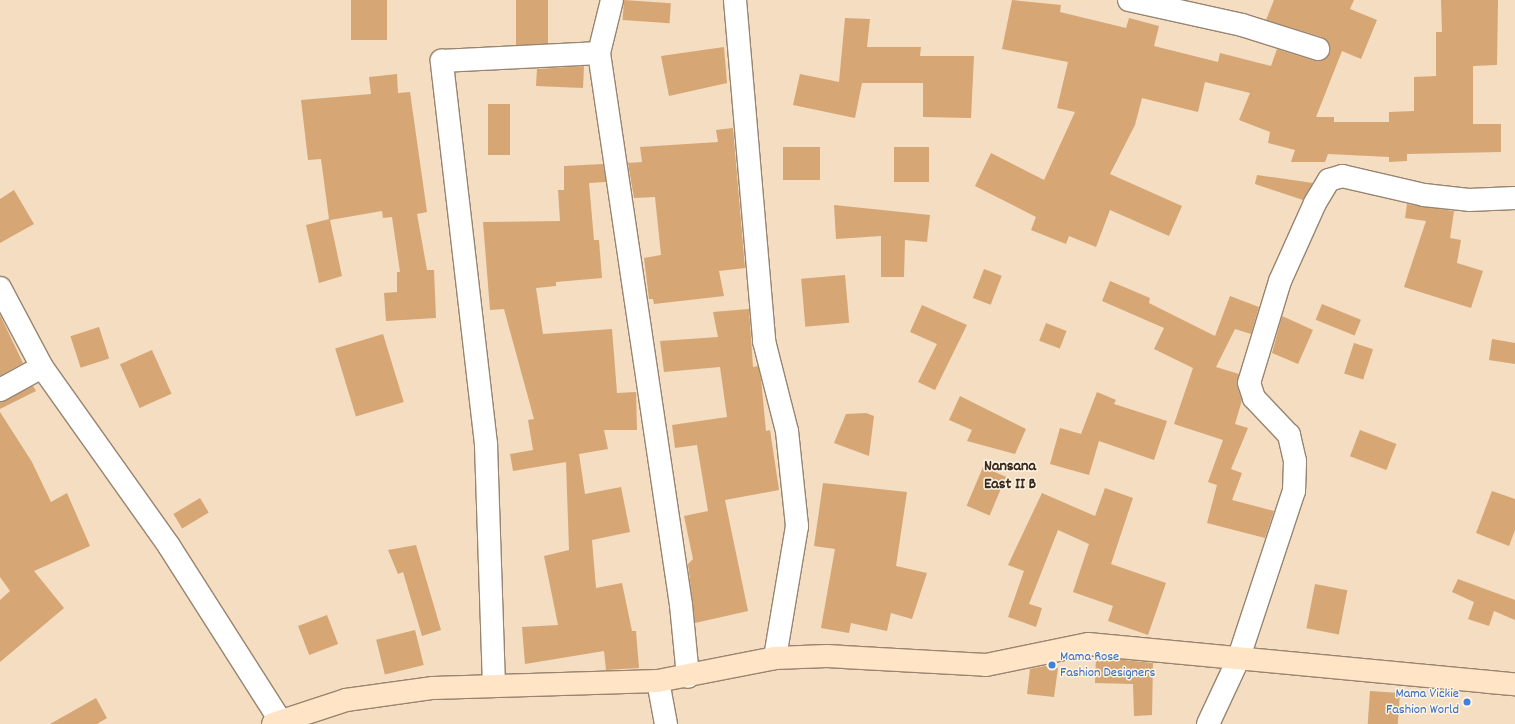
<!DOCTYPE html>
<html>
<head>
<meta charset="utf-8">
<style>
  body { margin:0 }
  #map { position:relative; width:1515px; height:724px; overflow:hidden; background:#f4ddc1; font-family:Dekko,sans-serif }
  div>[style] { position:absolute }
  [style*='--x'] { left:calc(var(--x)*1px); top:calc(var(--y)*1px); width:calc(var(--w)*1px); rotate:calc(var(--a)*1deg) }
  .building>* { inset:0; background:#d6a675; transform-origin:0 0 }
  .roads { filter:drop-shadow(1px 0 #988470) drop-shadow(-1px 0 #988470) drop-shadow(0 1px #988470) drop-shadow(0 -1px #988470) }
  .street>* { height:22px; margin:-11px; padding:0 11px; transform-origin:11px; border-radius:11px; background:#fff }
  .secondary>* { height:22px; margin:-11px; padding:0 11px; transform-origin:11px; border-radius:11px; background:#ffe4c6 }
  .dots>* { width:11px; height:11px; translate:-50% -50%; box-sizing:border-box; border:2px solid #fcf5e5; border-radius:50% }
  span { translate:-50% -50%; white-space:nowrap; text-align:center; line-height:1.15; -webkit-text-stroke:3px #fcf5e5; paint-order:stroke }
  .shop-label { font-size:14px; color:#366cbe }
  .left { translate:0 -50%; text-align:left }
  .right { translate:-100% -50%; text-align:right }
  .quarter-label { font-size:16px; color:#3b2a1e; font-weight:700 }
</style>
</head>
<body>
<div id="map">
  <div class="building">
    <div style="left:351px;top:0;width:36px;height:40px"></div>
    <div style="left:516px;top:0;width:32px;height:45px"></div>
    <div style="left:624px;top:0;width:47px;height:20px;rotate:4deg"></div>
    <div style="clip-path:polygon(1012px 0,1061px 5px,1060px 12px,1126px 28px,1129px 18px,1159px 26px,1154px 46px,1218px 62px,1220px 53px,1271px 66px,1277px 49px,1315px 61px,1326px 58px,1330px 52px,1330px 46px,1322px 37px,1266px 20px,1274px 0,1354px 0,1350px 9px,1377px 20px,1361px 59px,1342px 51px,1316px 117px,1334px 117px,1334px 122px,1389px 122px,1389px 112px,1414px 111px,1414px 77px,1436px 76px,1436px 32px,1442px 32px,1441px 0,1498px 0,1497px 65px,1473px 66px,1473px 124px,1501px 124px,1501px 152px,1407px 154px,1407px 161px,1389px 162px,1389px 157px,1328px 154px,1325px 162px,1291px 162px,1295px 150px,1268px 143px,1270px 132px,1239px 120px,1250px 93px,1205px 82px,1198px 112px,1142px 98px,1135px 125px,1110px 174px,1182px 206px,1169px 236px,1110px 210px,1096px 247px,1069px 236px,1066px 244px,1031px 230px,1036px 217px,975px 186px,991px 153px,1044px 180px,1075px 112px,1057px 108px,1068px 62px,1002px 49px)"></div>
    <div style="clip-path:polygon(845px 18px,870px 19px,867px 47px,921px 47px,920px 56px,974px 56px,971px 118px,923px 117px,923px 83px,862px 83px,855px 118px,793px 105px,800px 74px,839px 82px)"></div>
    <div style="clip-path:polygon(724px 47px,727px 83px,669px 96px,661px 56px)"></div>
    <div style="clip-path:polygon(584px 66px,583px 88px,536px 86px,537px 69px)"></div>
    <div style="clip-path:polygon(397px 74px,398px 93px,410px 92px,427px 212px,417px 214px,427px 270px,434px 270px,436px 318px,386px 321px,384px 293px,397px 292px,397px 272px,400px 272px,392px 217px,383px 218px,382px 211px,330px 220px,342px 276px,319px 283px,306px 225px,329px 219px,321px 159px,308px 160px,301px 100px,371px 94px,369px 77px)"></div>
    <div style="left:488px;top:104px;width:22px;height:51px"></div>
    <div style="clip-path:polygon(733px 128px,745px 268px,719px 271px,724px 296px,654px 304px,653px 299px,649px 299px,644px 258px,661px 255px,655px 197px,634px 198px,628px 163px,642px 162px,640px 147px,718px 142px,716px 130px)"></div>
    <div style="left:783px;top:147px;width:37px;height:33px"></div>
    <div style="left:894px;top:147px;width:35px;height:35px"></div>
    <div style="clip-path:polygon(603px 164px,606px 182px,589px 183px,594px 240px,599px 240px,602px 278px,556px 282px,556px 286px,536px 288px,543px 334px,612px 329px,617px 393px,636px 392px,637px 430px,604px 430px,608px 449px,579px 454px,585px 494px,621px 487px,630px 532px,592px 540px,596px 588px,622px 583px,632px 631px,636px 631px,639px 668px,606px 670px,604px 651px,525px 664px,522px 627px,558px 625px,544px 556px,569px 550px,566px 462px,513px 471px,510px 454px,533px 450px,528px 420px,534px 419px,504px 309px,490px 310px,483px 222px,560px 221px,558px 190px,564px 190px,564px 166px)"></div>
    <div style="clip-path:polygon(1257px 175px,1313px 183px,1303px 200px,1255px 184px)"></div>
    <div style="clip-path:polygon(14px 190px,34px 224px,0 243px,0 199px)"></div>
    <div style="clip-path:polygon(1407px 204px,1454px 211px,1450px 238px,1461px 240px,1457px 263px,1483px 271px,1471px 308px,1404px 287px,1426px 221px,1405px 218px)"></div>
    <div style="clip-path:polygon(834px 205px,930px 215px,927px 242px,905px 240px,904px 277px,881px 277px,881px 236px,836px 239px)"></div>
    <div style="left:984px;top:269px;width:19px;height:31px;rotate:21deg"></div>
    <div style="left:845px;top:275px;width:48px;height:44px;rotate:85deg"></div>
    <div style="clip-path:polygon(1110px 281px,1150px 298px,1149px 303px,1215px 336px,1230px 296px,1259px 307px,1251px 334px,1235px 329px,1216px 367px,1239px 374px,1237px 386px,1242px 400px,1235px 424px,1248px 428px,1231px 469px,1242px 473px,1232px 500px,1274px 511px,1265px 538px,1207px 523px,1217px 485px,1208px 482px,1223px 440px,1174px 424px,1193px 368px,1154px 349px,1164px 328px,1102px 301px)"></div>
    <div style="left:1322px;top:304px;width:42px;height:17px;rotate:22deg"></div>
    <div style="clip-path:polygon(922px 305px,967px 325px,935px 390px,918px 382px,937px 344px,910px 332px)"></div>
    <div style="clip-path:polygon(749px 309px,753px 367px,758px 366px,761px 379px,766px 431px,770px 430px,779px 490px,725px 500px,748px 611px,695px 623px,688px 564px,693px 559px,684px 516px,708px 511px,697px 445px,675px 448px,672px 425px,727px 417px,720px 367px,664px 372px,660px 341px,718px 337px,713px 312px)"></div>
    <div style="clip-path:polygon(0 315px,23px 363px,0 376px)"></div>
    <div style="clip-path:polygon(1282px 316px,1313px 330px,1298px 364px,1272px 353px)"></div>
    <div style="left:1046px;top:323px;width:22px;height:19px;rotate:21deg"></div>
    <div style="left:99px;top:327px;width:33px;height:30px;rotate:72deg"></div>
    <div style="left:383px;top:334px;width:71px;height:50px;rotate:73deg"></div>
    <div style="clip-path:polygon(1492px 339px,1515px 343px,1515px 364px,1489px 360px)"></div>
    <div style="left:1354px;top:343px;width:20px;height:32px;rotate:18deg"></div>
    <div style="left:152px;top:350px;width:48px;height:35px;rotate:66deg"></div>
    <div style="clip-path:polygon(33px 386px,36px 391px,0 409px,0 402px)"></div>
    <div style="clip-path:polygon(1097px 392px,1116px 400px,1114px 404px,1167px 421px,1154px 460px,1099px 441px,1089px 475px,1050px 464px,1060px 428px,1081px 434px)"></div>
    <div style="clip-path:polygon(960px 396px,1026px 429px,1015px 454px,967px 441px,972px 430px,949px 420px)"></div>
    <div style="clip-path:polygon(0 412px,32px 462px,51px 502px,67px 493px,90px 546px,34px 571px,64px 608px,0 662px,0 600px,10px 591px,0 577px)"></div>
    <div style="clip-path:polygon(866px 413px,874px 416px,869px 456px,834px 443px,846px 414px)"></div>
    <div style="left:1360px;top:430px;width:39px;height:28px;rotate:21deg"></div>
    <div style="left:983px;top:467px;width:25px;height:42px;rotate:23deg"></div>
    <div style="clip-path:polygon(823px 483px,907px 492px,896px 566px,927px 573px,912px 619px,891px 613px,887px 631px,851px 623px,849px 633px,821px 628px,835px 549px,814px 546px)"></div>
    <div style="clip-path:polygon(1105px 488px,1133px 498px,1111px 564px,1166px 583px,1148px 635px,1108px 621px,1113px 606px,1073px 592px,1089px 544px,1058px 530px,1029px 604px,1042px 608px,1036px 627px,1008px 617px,1024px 571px,1008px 565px,1042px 493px,1095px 516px)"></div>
    <div style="clip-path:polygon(1492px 491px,1515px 499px,1515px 530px,1509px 546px,1476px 533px)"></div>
    <div style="left:200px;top:498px;width:17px;height:31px;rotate:59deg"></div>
    <div style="clip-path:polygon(416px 545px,441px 630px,422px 636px,403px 572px,398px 574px,388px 550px)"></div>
    <div style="clip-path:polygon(1458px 579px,1515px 600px,1515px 620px,1494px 611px,1489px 626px,1468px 619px,1474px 602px,1452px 592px)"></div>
    <div style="left:1315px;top:584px;width:33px;height:45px;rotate:11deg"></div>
    <div style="left:327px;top:615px;width:31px;height:31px;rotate:69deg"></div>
    <div style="left:415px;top:630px;width:36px;height:40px;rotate:76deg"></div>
    <div style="clip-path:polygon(1096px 657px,1153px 663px,1152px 715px,1134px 716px,1133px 684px,1095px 683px)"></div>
    <div style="clip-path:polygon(1045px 666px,1058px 668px,1054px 697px,1027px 694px,1030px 669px)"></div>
    <div style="left:1370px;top:691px;width:30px;height:33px;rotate:4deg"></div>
    <div style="clip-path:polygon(96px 698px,107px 718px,97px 724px,50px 724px)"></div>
  </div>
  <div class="roads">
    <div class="street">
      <div style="--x:612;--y:0;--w:55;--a:103.8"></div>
      <div style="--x:599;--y:53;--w:558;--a:81.55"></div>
      <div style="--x:681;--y:605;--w:72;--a:84.4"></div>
      <div style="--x:735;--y:0;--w:342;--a:85.1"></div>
      <div style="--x:764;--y:341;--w:93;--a:75.7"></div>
      <div style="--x:787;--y:431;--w:96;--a:84"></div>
      <div style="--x:797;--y:526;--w:134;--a:99.5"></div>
      <div style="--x:1129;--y:0;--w:116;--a:12.5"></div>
      <div style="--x:1242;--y:25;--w:80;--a:17.5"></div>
      <div style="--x:0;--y:288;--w:89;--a:62"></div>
      <div style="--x:42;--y:367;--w:219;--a:54.6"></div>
      <div style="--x:169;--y:546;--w:209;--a:57.5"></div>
      <div style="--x:0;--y:390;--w:48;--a:-28.7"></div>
      <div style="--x:658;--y:681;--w:44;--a:79.5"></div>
      <div style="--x:494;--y:686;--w:242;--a:-91.9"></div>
      <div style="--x:486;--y:444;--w:386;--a:-96.6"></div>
      <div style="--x:442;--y:61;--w:157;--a:-2.9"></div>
      <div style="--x:1208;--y:724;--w:71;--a:-64.9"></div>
      <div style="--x:1238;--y:660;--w:178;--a:-71.7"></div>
      <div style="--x:1294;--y:491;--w:30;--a:-88"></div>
      <div style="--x:1295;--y:461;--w:27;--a:-103"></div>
      <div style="--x:1289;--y:435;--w:51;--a:-133.4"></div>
      <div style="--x:1254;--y:398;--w:16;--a:-108"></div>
      <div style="--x:1249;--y:383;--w:107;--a:-73.1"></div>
      <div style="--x:1280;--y:281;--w:85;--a:-65.8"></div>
      <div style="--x:1315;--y:203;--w:27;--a:-59"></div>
      <div style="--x:1329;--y:180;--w:14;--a:-17"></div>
      <div style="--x:1342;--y:176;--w:84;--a:13"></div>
      <div style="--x:1424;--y:195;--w:45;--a:6.3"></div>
      <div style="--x:1469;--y:200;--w:46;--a:-2.5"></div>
    </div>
    <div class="secondary">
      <div style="--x:273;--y:724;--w:77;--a:-18.2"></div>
      <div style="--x:346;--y:700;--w:88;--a:-7.9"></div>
      <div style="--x:433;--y:688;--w:225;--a:-1.8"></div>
      <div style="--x:658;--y:681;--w:119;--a:-11.1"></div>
      <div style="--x:775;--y:658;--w:52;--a:-2.2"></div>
      <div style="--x:827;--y:656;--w:159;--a:3.2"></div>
      <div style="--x:986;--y:665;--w:104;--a:-11.6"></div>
      <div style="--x:1088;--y:644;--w:429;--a:5.4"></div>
    </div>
  </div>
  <div class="dots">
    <div style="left:1052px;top:665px;background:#3f7fe0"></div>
    <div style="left:1467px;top:702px;background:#3f7fe0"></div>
  </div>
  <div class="shop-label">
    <span class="left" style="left:1060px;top:665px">Mama Rose<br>Fashion Designers</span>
    <span class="right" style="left:1459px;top:702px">Mama Vickie<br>Fashion World</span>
  </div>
  <div class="quarter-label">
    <span style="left:1010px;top:476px">Nansana<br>East II B</span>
  </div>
</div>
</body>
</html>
